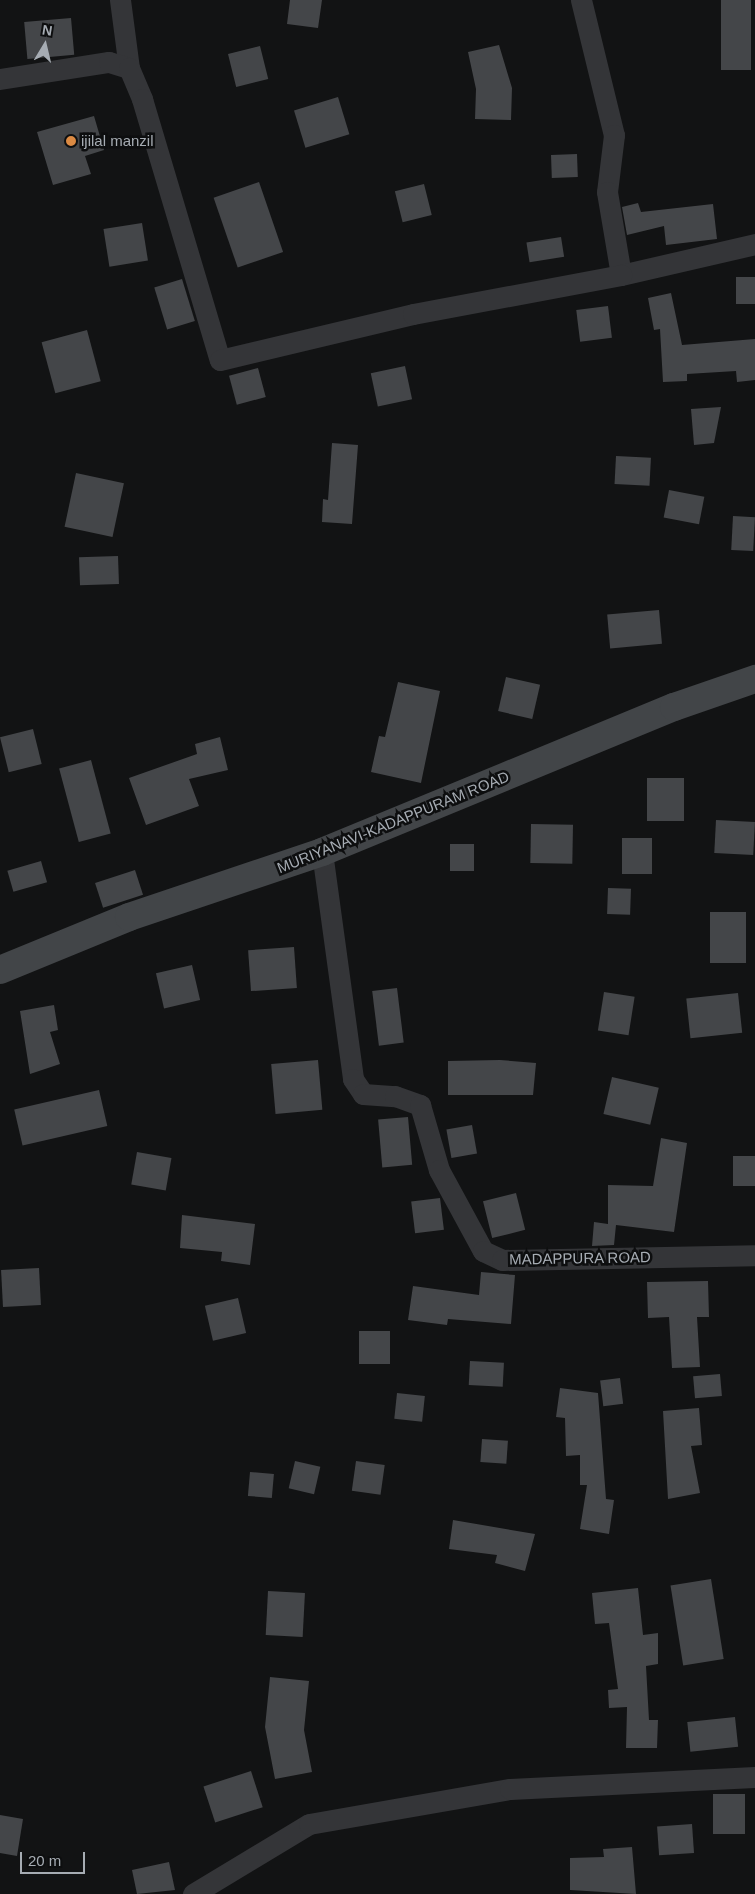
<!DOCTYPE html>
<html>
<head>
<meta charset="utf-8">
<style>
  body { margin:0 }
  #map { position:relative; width:755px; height:1894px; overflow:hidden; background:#121314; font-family:Arial,sans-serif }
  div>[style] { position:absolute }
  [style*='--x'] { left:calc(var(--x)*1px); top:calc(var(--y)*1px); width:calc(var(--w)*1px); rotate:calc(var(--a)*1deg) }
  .building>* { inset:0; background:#444649; transform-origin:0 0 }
  .street>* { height:21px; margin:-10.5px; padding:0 10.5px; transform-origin:10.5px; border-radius:10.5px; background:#343538 }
  .secondary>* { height:28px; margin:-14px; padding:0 14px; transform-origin:14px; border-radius:14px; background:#424548 }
  .dots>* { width:14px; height:14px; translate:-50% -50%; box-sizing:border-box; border:2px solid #0d0e0f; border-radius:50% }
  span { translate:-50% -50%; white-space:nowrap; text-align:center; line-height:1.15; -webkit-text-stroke:5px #0d0e0f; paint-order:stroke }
  .poi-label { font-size:15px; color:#a6acb3 }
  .left { translate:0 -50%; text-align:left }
  .street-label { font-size:15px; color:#a6acb3 }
  .north { position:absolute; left:20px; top:20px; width:50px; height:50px; -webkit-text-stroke:4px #0d0e0f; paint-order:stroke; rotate:9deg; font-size:14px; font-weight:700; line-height:20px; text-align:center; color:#a6acb3 }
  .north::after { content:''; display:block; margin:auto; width:18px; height:22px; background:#a6acb3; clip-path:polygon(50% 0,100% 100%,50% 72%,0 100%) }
  .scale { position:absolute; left:20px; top:1852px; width:65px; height:22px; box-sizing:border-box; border:2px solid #a6acb3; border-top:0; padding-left:6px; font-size:15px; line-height:18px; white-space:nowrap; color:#a6acb3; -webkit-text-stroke:4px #0d0e0f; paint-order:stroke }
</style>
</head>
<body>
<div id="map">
  <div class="building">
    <div style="clip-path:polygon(290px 0,322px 0,318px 28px,287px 24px)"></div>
    <div style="left:721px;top:0;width:30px;height:70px"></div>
    <div style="left:71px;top:18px;width:37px;height:47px;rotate:85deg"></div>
    <div style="clip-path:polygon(499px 45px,512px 88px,511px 120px,475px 119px,476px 89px,468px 52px)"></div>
    <div style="left:260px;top:46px;width:34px;height:33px;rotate:76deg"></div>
    <div style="left:338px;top:97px;width:39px;height:46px;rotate:73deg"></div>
    <div style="clip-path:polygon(94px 116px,104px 150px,85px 156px,91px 174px,53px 185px,37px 132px)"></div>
    <div style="left:577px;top:154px;width:23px;height:26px;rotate:88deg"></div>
    <div style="left:259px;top:182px;width:74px;height:48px;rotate:71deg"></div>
    <div style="left:424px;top:184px;width:32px;height:30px;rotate:76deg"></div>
    <div style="clip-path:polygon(638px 203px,641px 212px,713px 204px,717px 239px,666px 245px,664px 226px,627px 235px,622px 207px)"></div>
    <div style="left:142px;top:223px;width:38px;height:39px;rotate:81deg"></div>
    <div style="left:561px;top:237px;width:20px;height:35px;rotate:81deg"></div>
    <div style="left:755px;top:277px;width:27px;height:19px;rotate:90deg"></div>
    <div style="left:182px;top:279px;width:44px;height:29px;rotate:73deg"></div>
    <div style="clip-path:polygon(671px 293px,682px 345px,755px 339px,755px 380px,737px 382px,736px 371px,687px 374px,687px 381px,663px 382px,660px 329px,654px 330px,648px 298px)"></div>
    <div style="left:608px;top:306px;width:32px;height:32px;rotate:83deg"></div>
    <div style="left:87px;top:330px;width:53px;height:47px;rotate:75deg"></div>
    <div style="left:405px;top:366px;width:34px;height:35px;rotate:78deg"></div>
    <div style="left:258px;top:368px;width:30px;height:30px;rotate:75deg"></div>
    <div style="clip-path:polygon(721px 407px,714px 443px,694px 445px,691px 409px)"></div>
    <div style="clip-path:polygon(332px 443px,358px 445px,352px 524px,322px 522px,323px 499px,328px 500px)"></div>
    <div style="left:616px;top:456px;width:35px;height:28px;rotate:3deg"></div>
    <div style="left:76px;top:473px;width:49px;height:55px;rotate:12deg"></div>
    <div style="left:669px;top:490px;width:36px;height:28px;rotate:11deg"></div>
    <div style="left:733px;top:516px;width:22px;height:34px;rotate:3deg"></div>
    <div style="left:118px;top:556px;width:28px;height:39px;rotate:88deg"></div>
    <div style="left:659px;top:610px;width:34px;height:52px;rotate:85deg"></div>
    <div style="left:506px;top:677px;width:35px;height:35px;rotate:13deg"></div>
    <div style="clip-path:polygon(398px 682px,440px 691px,421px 783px,371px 772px,379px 736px,385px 737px)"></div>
    <div style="left:33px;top:729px;width:36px;height:34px;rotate:76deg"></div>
    <div style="clip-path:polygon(220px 737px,228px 770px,189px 779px,199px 806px,146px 825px,129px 778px,197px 754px,195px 744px)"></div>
    <div style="left:91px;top:760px;width:76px;height:33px;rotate:75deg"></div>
    <div style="left:647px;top:778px;width:37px;height:43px"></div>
    <div style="left:716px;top:820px;width:39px;height:33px;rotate:3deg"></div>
    <div style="left:531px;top:824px;width:42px;height:39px;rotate:1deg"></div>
    <div style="left:622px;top:838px;width:30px;height:36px"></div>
    <div style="left:450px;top:844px;width:24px;height:27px"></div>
    <div style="left:41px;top:861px;width:22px;height:35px;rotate:74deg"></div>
    <div style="left:135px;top:870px;width:26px;height:42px;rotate:72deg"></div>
    <div style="left:608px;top:888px;width:23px;height:26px;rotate:2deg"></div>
    <div style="left:710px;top:912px;width:36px;height:51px"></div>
    <div style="left:294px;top:947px;width:41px;height:46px;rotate:86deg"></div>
    <div style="left:192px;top:965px;width:36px;height:37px;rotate:77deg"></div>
    <div style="left:397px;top:988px;width:55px;height:25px;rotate:83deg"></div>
    <div style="left:604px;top:992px;width:31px;height:39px;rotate:9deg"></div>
    <div style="left:738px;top:993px;width:40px;height:52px;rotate:84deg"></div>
    <div style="clip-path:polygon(54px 1005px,58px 1030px,50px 1032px,60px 1064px,30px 1074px,20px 1011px)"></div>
    <div style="left:318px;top:1060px;width:50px;height:47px;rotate:85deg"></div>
    <div style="clip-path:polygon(500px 1060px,536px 1063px,533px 1095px,448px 1095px,448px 1061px)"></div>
    <div style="left:612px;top:1077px;width:48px;height:38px;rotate:13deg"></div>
    <div style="left:99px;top:1090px;width:37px;height:87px;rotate:77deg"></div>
    <div style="left:408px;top:1117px;width:48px;height:30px;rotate:85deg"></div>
    <div style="left:472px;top:1125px;width:29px;height:26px;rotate:80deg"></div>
    <div style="clip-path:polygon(661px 1138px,687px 1143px,674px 1232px,616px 1225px,614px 1245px,592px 1246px,594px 1222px,608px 1224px,608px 1185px,653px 1186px)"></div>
    <div style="left:137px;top:1152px;width:35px;height:33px;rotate:10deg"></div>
    <div style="left:733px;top:1156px;width:22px;height:30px"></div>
    <div style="left:516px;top:1193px;width:38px;height:34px;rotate:76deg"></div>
    <div style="left:440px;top:1198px;width:32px;height:29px;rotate:83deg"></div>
    <div style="clip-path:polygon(182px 1215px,255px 1224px,250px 1265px,221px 1261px,222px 1252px,180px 1248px)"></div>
    <div style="left:39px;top:1268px;width:37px;height:38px;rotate:87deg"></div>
    <div style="clip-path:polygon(481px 1272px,515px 1275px,511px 1324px,448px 1319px,447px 1325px,408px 1320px,413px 1286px,479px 1295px)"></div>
    <div style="clip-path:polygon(708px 1281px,709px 1317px,697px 1317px,700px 1367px,672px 1368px,669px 1317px,648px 1318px,647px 1282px)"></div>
    <div style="left:238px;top:1298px;width:36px;height:34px;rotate:77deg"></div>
    <div style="left:359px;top:1331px;width:31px;height:33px"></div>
    <div style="left:470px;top:1361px;width:34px;height:24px;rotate:3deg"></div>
    <div style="left:720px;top:1374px;width:22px;height:27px;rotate:85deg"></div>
    <div style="left:620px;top:1378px;width:26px;height:20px;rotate:83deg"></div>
    <div style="clip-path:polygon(560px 1388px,598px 1393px,606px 1499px,614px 1500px,609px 1534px,580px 1529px,587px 1485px,580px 1485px,580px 1455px,566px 1456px,565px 1418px,556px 1417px)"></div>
    <div style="left:397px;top:1393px;width:28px;height:26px;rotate:6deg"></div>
    <div style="clip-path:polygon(699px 1408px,702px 1445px,691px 1446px,700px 1493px,668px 1499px,663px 1411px)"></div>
    <div style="left:482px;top:1439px;width:26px;height:23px;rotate:4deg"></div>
    <div style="left:295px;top:1461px;width:26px;height:28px;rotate:13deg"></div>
    <div style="left:356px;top:1461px;width:29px;height:30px;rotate:8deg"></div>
    <div style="left:250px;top:1472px;width:24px;height:24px;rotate:5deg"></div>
    <div style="clip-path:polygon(453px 1520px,535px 1534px,525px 1571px,495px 1563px,497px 1555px,449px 1549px)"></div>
    <div style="left:711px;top:1579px;width:81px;height:41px;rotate:81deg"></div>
    <div style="clip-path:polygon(638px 1588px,643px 1635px,658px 1633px,658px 1664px,646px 1666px,649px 1720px,658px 1720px,657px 1748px,626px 1748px,627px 1707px,609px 1708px,608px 1690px,618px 1689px,609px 1623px,595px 1624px,592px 1593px)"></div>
    <div style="left:268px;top:1591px;width:37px;height:44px;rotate:3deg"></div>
    <div style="clip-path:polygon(270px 1677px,309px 1681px,304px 1730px,312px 1772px,275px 1779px,265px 1727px)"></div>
    <div style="left:735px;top:1717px;width:30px;height:48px;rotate:84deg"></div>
    <div style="left:251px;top:1771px;width:38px;height:50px;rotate:72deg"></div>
    <div style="left:713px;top:1794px;width:32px;height:40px"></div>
    <div style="clip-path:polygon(0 1815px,23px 1819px,17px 1856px,0 1853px)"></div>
    <div style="left:692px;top:1824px;width:29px;height:35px;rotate:86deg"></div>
    <div style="clip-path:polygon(632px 1847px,636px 1894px,570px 1890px,570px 1858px,604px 1857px,603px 1849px)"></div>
    <div style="clip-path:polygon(169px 1862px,175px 1890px,137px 1894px,132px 1870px)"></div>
  </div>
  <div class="street">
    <div style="--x:120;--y:0;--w:69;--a:82.5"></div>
    <div style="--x:581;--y:0;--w:139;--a:76.3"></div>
    <div style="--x:614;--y:135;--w:57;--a:97"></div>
    <div style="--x:607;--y:192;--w:84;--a:80.4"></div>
    <div style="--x:621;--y:275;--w:138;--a:-13"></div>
    <div style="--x:0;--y:79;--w:110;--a:-8.9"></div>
    <div style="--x:109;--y:62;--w:21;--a:17"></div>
    <div style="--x:129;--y:68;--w:34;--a:67"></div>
    <div style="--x:142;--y:99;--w:272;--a:73.4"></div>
    <div style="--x:220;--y:360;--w:198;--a:-13.4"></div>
    <div style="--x:413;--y:314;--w:212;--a:-10.6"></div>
    <div style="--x:322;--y:852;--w:229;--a:82.2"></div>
    <div style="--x:353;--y:1079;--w:18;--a:56"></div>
    <div style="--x:363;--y:1094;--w:32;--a:4"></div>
    <div style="--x:395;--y:1096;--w:27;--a:20"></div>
    <div style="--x:420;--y:1105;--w:68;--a:73.7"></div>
    <div style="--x:439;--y:1170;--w:92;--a:61.5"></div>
    <div style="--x:483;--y:1251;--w:21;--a:25"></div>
    <div style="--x:502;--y:1260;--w:253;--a:-1.1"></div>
    <div style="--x:193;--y:1894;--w:135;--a:-31.1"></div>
    <div style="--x:309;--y:1824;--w:204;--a:-9.9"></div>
    <div style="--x:510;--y:1789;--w:245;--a:-2.8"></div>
  </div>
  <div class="secondary">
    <div style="--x:0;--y:970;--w:139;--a:-22.3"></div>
    <div style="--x:129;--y:917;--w:204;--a:-18.6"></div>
    <div style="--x:322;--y:852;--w:381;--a:-22.4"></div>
    <div style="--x:674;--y:707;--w:86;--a:-19.1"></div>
  </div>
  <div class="dots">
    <div style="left:71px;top:141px;background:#db8a43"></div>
  </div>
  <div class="poi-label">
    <span class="left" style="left:81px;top:141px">ijilal manzil</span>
  </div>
  <div class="street-label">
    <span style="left:393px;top:822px;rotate:-22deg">MURIYANAVI-KADAPPURAM ROAD</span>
    <span style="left:580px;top:1258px;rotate:-1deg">MADAPPURA ROAD</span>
  </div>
  <div class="north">N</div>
  <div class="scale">20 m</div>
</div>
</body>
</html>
